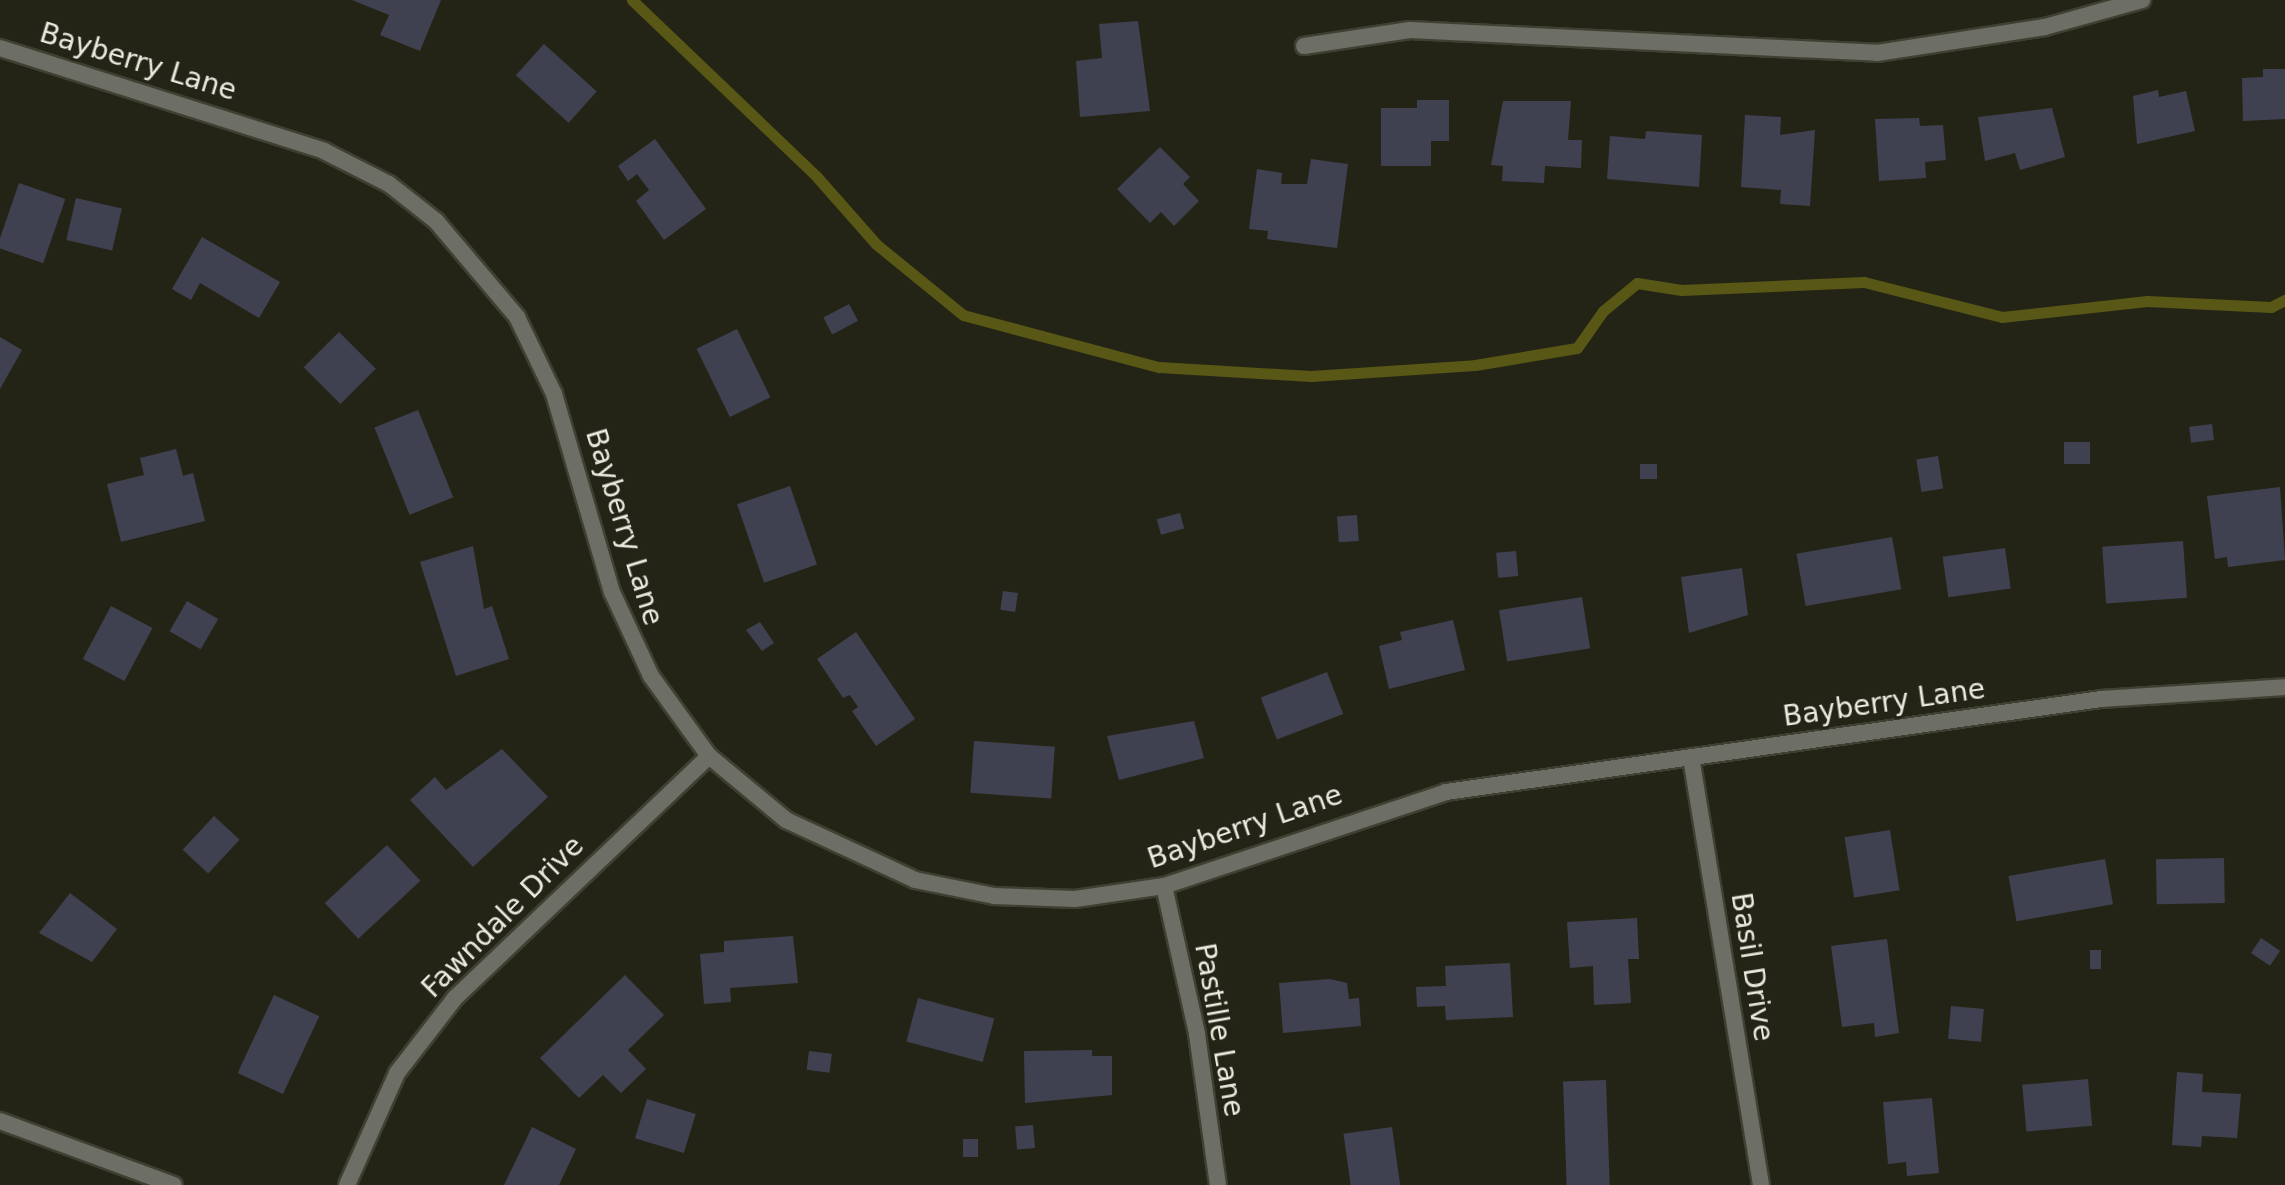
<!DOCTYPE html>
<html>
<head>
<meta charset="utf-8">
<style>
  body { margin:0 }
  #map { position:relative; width:2285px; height:1185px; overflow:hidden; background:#242416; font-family:"DejaVu Sans",sans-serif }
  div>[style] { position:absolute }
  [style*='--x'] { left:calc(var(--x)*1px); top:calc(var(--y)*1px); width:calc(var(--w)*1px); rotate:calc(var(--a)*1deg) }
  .stream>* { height:11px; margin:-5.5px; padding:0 5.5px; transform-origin:5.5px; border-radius:5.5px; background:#585715 }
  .building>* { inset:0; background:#404150; transform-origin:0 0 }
  .roads { filter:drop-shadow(2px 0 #404032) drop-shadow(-2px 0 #404032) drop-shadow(0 2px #404032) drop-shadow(0 -2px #404032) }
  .street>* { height:16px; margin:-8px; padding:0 8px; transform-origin:8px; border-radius:8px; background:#6d6e66 }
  span { translate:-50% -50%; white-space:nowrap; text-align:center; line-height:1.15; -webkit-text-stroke:6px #242416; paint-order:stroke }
  .street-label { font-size:28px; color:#eaeae0 }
</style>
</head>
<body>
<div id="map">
  <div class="stream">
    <div style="--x:632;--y:0;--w:256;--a:43.7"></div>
    <div style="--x:817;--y:177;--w:89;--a:48.6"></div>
    <div style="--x:876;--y:244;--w:112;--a:39.2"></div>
    <div style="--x:963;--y:315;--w:203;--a:14.9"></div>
    <div style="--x:1159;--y:367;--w:152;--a:3.4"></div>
    <div style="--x:1311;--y:376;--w:164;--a:-3.8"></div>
    <div style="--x:1475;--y:365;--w:103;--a:-9.5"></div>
    <div style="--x:1577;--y:348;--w:45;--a:-54.9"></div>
    <div style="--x:1603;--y:311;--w:44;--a:-39.5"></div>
    <div style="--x:1637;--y:283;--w:45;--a:9"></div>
    <div style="--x:1681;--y:290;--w:183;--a:-2.5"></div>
    <div style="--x:1864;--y:282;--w:142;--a:14.2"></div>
    <div style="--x:2002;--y:317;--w:146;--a:-6.3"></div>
    <div style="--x:2147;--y:301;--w:124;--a:2.8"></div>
    <div style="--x:2271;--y:307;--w:16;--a:-27"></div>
  </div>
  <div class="building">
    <div style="clip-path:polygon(352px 0,441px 0,420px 51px,380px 35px,389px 15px)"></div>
    <div style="clip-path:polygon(1138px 21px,1150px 111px,1080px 117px,1076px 61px,1102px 58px,1099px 24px)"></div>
    <div style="left:544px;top:44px;width:71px;height:42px;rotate:42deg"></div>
    <div style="clip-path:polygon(2263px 69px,2285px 69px,2285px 119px,2243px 121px,2242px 78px,2263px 77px)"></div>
    <div style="clip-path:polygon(2158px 90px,2159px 97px,2186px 91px,2195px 131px,2137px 144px,2133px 96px)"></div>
    <div style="clip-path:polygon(1417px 100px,1449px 100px,1449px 141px,1431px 141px,1431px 166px,1381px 166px,1381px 108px,1417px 108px)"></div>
    <div style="clip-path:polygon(1503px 101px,1571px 101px,1568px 140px,1582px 140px,1581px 168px,1545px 166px,1544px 183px,1502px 181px,1503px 166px,1491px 165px)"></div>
    <div style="clip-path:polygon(2052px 108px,2065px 157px,2020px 170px,2015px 153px,1985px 161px,1978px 117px)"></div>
    <div style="clip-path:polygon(1745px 115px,1781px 117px,1780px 135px,1815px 130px,1810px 206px,1780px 204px,1781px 190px,1741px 187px)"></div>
    <div style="clip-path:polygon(1919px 118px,1920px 126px,1943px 125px,1946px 160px,1925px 162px,1926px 178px,1879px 181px,1875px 119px)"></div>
    <div style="clip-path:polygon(1646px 131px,1702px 135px,1699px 187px,1607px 179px,1610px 136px,1645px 139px)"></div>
    <div style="clip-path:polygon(655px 139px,706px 209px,664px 240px,636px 201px,649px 190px,637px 174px,628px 181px,618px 166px)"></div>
    <div style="clip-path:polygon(1160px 147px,1190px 177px,1183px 184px,1199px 201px,1174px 226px,1161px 212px,1150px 223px,1117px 189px)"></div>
    <div style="clip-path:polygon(1311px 159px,1348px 164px,1337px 248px,1267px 239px,1268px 231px,1249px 229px,1257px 169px,1282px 173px,1281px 184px,1307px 184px)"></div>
    <div style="left:19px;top:183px;width:49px;height:68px;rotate:19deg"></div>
    <div style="left:76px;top:198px;width:47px;height:43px;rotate:13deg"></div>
    <div style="clip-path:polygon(202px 237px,280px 282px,259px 318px,200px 283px,191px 300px,172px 289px)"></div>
    <div style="left:849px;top:304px;width:19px;height:29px;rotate:62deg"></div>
    <div style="left:737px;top:329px;width:76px;height:45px;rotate:64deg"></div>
    <div style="left:339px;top:332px;width:52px;height:50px;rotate:45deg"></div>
    <div style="clip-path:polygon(0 337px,22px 350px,0 389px)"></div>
    <div style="left:418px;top:410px;width:94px;height:47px;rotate:68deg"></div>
    <div style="left:2212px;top:424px;width:16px;height:23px;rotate:83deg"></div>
    <div style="left:2064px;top:442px;width:26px;height:22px"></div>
    <div style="clip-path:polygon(176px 449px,183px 476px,193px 473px,205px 521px,121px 542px,107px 484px,144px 475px,140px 458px)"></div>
    <div style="left:1938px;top:456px;width:33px;height:22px;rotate:81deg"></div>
    <div style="left:1640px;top:464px;width:17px;height:15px"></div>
    <div style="left:790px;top:486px;width:83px;height:56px;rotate:71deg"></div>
    <div style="clip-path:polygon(2280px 487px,2285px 560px,2228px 567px,2227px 557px,2215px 559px,2207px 496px)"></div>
    <div style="left:1180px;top:513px;width:16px;height:24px;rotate:75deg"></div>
    <div style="left:1357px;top:515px;width:26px;height:20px;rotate:86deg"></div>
    <div style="left:1892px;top:537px;width:53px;height:97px;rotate:80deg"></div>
    <div style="left:2183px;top:541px;width:57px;height:81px;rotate:86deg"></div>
    <div style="clip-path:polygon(473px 546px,484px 609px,492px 606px,509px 659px,456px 676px,420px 562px)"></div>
    <div style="left:2005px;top:548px;width:41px;height:63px;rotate:82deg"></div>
    <div style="left:1516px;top:551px;width:25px;height:20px;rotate:85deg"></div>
    <div style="clip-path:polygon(1742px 568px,1748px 615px,1689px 633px,1681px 577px)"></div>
    <div style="left:1003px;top:591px;width:15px;height:19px;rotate:8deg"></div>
    <div style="left:1582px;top:597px;width:52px;height:84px;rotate:81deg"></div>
    <div style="left:187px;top:601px;width:36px;height:35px;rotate:30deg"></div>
    <div style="left:111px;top:606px;width:47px;height:60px;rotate:28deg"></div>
    <div style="clip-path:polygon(1453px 620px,1465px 670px,1389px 689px,1379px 646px,1402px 640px,1400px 632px)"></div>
    <div style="clip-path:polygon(760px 622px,774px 643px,762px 651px,746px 630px)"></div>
    <div style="clip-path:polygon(856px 632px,915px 719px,876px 746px,852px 711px,858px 707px,850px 695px,843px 698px,817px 659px)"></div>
    <div style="left:1327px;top:672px;width:45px;height:71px;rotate:69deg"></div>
    <div style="clip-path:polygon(1194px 721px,1204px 758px,1119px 780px,1107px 736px)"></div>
    <div style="left:974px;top:741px;width:81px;height:52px;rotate:4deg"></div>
    <div style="clip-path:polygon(502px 749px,548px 797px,473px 867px,410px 800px,435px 777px,446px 790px)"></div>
    <div style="left:214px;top:816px;width:35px;height:46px;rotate:43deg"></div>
    <div style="left:1890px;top:830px;width:61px;height:46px;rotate:81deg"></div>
    <div style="left:387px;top:845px;width:49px;height:85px;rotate:47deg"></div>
    <div style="left:2224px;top:858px;width:45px;height:68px;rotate:89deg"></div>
    <div style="left:2105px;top:859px;width:46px;height:98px;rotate:80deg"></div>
    <div style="clip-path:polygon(70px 893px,117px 929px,92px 962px,39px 933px)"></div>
    <div style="clip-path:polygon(1637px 918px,1639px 959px,1628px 959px,1631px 1003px,1594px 1005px,1593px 966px,1570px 968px,1567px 922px)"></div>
    <div style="clip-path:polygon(793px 936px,798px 983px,730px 988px,731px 1002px,704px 1004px,700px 954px,724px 952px,724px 941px)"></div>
    <div style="left:2261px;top:938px;width:23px;height:18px;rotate:34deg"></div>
    <div style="clip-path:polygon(1887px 939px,1899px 1033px,1875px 1037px,1874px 1023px,1842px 1027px,1831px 946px)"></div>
    <div style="left:2101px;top:950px;width:19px;height:11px;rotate:90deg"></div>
    <div style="clip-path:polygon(1510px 963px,1513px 1017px,1446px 1020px,1445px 1006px,1417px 1007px,1416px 987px,1446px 986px,1445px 966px)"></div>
    <div style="clip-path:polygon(625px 975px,664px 1015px,628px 1050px,646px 1069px,621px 1093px,603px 1075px,579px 1098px,540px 1058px)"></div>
    <div style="clip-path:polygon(1330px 979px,1347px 983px,1349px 999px,1359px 998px,1361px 1026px,1283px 1033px,1279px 983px)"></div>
    <div style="left:274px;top:995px;width:50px;height:86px;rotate:25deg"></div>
    <div style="left:918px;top:998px;width:79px;height:45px;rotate:15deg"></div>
    <div style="left:1951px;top:1006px;width:33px;height:33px;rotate:5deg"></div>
    <div style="clip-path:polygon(1092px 1050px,1092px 1056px,1112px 1056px,1112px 1095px,1025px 1103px,1024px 1051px)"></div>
    <div style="left:809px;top:1051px;width:23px;height:19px;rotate:7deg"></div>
    <div style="clip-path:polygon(2177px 1072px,2203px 1074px,2202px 1092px,2241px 1094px,2237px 1138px,2202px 1136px,2201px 1147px,2172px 1145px)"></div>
    <div style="left:2088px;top:1079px;width:47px;height:66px;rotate:85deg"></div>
    <div style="left:1606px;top:1080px;width:105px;height:43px;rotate:88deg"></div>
    <div style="clip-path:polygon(1932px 1098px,1939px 1173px,1907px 1176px,1906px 1162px,1888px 1164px,1883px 1102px)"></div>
    <div style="left:647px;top:1099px;width:51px;height:41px;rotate:17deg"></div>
    <div style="left:1033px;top:1125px;width:23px;height:18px;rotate:85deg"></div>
    <div style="clip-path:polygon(532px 1127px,576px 1149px,559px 1185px,504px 1185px)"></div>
    <div style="left:1392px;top:1127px;width:59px;height:49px;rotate:82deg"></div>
    <div style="left:963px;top:1139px;width:15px;height:18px"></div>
  </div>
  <div class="roads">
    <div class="street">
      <div style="--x:1304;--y:46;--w:107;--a:-8.6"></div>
      <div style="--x:1410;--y:30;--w:468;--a:2.8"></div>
      <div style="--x:1877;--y:53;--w:170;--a:-8.8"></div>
      <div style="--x:2045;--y:27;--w:101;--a:-15.6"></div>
      <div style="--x:0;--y:48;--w:340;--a:17.6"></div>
      <div style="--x:324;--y:151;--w:73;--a:26.9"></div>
      <div style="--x:389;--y:184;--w:60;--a:38.2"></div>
      <div style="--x:436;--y:221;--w:126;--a:49.8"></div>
      <div style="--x:517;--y:317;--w:85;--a:64.3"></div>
      <div style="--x:554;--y:394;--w:206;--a:73.7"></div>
      <div style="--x:612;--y:592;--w:93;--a:65.1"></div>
      <div style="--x:651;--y:676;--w:99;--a:54.1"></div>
      <div style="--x:709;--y:756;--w:100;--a:39.7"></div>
      <div style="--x:786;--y:820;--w:142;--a:24.9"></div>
      <div style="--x:915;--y:880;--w:81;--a:11.4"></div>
      <div style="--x:994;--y:896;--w:81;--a:2.1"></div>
      <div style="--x:1075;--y:899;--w:90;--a:-8.3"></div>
      <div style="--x:1164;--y:886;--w:297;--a:-18.4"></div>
      <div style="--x:1446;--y:792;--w:662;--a:-8.08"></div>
      <div style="--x:2101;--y:699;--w:184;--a:-3.7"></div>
      <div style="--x:1691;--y:757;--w:434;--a:80.7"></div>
      <div style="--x:1164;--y:886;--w:152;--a:77.4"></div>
      <div style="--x:1197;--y:1034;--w:152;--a:82.1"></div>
      <div style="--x:0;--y:1121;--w:185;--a:20.2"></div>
      <div style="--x:347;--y:1185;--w:123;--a:-65.9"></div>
      <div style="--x:397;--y:1073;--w:95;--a:-52.3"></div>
      <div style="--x:455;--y:998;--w:351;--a:-43.6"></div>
    </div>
  </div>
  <div class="street-label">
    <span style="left:138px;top:62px;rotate:17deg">Bayberry Lane</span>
    <span style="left:624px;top:527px;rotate:73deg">Bayberry Lane</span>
    <span style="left:1884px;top:703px;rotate:-8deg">Bayberry Lane</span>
    <span style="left:1245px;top:827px;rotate:-19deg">Bayberry Lane</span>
    <span style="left:503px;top:917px;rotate:-45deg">Fawndale Drive</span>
    <span style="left:1752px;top:967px;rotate:81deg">Basil Drive</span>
    <span style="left:1219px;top:1030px;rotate:80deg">Pastille Lane</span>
  </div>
</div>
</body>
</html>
